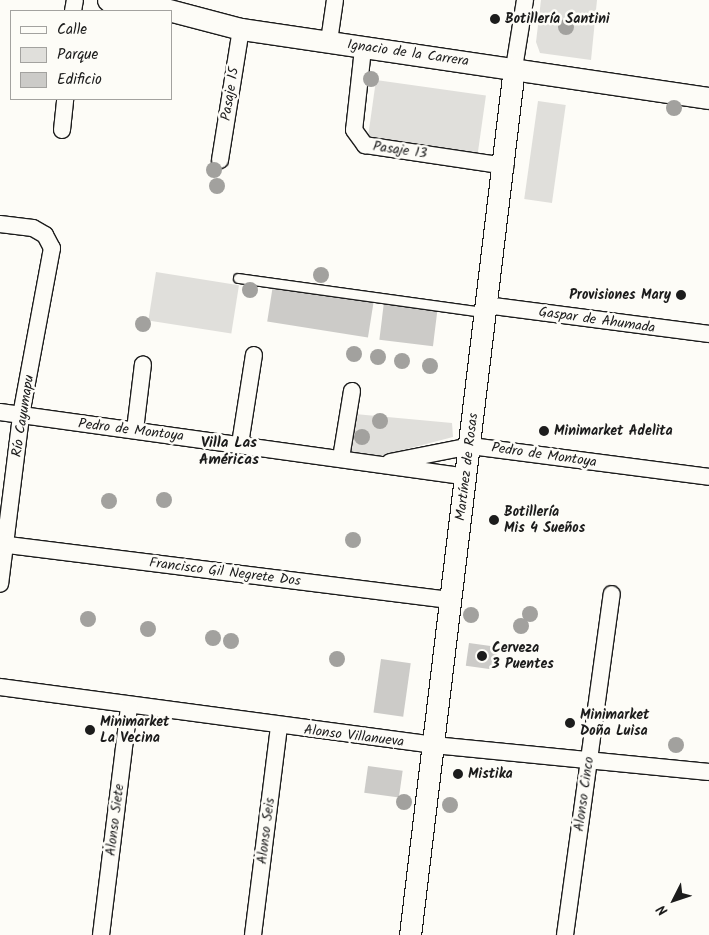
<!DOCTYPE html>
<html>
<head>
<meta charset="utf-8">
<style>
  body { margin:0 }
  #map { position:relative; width:709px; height:935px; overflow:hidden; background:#fdfcf7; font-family:Kalam,sans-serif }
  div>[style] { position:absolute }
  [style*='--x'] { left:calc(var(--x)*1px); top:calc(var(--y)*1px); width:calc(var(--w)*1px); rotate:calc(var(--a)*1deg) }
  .green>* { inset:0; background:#e0dfdb; transform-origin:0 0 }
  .building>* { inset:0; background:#cccbc8; transform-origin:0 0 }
  .roads { filter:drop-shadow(1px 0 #1c1c1c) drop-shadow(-1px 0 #1c1c1c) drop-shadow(0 1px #1c1c1c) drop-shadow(0 -1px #1c1c1c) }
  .service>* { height:9px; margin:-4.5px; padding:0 4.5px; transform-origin:4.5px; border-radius:4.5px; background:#fdfcf7 }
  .minor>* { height:16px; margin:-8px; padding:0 8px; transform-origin:8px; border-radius:8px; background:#fdfcf7 }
  .tertiary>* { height:21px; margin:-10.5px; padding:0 10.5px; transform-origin:10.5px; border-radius:10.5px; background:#fdfcf7 }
  .trees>* { width:16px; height:16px; margin:-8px; border-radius:50%; background:#a2a19e }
  .dots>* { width:14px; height:14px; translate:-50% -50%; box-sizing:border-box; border:2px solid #fdfcf7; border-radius:50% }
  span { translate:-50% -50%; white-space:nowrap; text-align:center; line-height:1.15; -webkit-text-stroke:5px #fdfcf7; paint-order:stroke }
  .poi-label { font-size:14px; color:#1c1c1c; font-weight:700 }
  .left { translate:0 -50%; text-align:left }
  .right { translate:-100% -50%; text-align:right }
  .street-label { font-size:14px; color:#1c1c1c }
  .neighbourhood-label { font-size:15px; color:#1c1c1c; font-weight:700 }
  .legend { position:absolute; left:10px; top:10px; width:162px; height:90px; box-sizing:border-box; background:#fdfcf7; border:1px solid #a3a29f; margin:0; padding:6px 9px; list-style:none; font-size:15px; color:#1c1c1c }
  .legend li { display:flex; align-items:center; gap:10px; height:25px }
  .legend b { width:25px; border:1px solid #a3a29f }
  .north { position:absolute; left:649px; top:875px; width:50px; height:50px; -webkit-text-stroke:4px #fdfcf7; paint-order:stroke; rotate:229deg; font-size:14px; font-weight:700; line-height:20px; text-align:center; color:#1c1c1c }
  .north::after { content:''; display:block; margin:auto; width:18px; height:22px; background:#1c1c1c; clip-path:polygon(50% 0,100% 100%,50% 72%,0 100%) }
</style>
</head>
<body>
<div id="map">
  <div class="green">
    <div style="clip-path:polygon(541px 0,597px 0,591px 60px,540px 53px,536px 42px)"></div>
    <div style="left:376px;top:80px;width:111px;height:60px;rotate:8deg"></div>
    <div style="left:538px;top:101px;width:28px;height:99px;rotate:8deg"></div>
    <div style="left:156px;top:272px;width:84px;height:49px;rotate:9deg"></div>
    <div style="clip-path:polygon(355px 414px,452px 423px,453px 437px,376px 457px,350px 452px)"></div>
  </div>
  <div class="building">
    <div style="left:273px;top:285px;width:102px;height:37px;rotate:9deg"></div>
    <div style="left:384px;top:302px;width:54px;height:38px;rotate:7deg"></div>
    <div style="left:469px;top:643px;width:29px;height:23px;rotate:8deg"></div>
    <div style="left:381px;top:659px;width:30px;height:54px;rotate:8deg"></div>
    <div style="left:368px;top:766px;width:35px;height:27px;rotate:8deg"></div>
  </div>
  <div class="roads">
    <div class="service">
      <div style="--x:238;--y:278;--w:248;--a:7.9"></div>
    </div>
    <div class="minor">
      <div style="--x:73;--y:11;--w:11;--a:-80"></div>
      <div style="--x:329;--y:41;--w:41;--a:-81.7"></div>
      <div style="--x:363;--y:49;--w:81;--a:96.3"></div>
      <div style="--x:354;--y:130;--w:19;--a:54"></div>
      <div style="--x:365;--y:145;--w:142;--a:8.5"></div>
      <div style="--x:514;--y:68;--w:69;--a:-80.8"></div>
      <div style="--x:62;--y:130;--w:31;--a:-84"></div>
      <div style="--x:220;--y:160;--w:133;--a:-80.9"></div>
      <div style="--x:0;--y:224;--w:33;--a:7"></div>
      <div style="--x:33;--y:228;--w:14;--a:30"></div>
      <div style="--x:45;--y:235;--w:15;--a:62"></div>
      <div style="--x:52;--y:248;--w:171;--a:100.5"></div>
      <div style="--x:21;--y:416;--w:169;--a:97.1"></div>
      <div style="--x:486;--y:305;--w:225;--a:7.4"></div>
      <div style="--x:0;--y:412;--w:472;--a:7.9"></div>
      <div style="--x:135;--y:430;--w:66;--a:-83.1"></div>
      <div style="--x:240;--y:444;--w:90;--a:-81.1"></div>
      <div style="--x:341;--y:458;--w:68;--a:-80.7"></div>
      <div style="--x:390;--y:462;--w:83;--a:-11.2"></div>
      <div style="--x:471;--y:446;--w:240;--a:7.4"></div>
      <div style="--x:0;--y:544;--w:453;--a:7.1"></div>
      <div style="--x:0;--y:687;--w:438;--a:7.6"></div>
      <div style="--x:434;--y:745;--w:276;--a:5.6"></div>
      <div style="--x:101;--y:935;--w:231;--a:-83"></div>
      <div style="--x:253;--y:935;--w:210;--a:-82.9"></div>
      <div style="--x:565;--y:935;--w:344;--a:-82.2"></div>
    </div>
    <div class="tertiary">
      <div style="--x:108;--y:0;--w:54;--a:8.6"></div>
      <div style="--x:161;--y:8;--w:83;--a:14.7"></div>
      <div style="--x:241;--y:29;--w:473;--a:8.4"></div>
      <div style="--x:410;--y:935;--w:873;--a:-83.16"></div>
    </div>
  </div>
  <div class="trees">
    <div style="left:566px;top:27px"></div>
    <div style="left:371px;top:79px"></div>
    <div style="left:674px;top:108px"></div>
    <div style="left:214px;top:170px"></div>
    <div style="left:217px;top:186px"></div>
    <div style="left:321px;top:275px"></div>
    <div style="left:250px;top:290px"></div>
    <div style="left:143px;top:324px"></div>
    <div style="left:354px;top:354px"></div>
    <div style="left:378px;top:357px"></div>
    <div style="left:402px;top:361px"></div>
    <div style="left:430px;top:366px"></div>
    <div style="left:380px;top:421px"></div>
    <div style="left:362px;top:437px"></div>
    <div style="left:164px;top:500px"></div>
    <div style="left:109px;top:501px"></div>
    <div style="left:353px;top:540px"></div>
    <div style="left:530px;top:614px"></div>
    <div style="left:471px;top:615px"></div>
    <div style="left:88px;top:619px"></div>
    <div style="left:521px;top:626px"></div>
    <div style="left:148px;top:629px"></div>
    <div style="left:213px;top:638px"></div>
    <div style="left:231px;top:641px"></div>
    <div style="left:337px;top:659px"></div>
    <div style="left:676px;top:745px"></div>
    <div style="left:404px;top:802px"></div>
    <div style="left:450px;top:805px"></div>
  </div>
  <div class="dots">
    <div style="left:495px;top:19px;background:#1c1c1c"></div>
    <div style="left:681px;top:295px;background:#1c1c1c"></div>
    <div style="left:544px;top:431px;background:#1c1c1c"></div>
    <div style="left:494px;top:520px;background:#1c1c1c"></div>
    <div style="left:482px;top:656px;background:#1c1c1c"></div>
    <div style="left:570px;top:723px;background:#1c1c1c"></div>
    <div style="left:90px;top:730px;background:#1c1c1c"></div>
    <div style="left:458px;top:774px;background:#1c1c1c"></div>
  </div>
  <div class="poi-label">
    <span class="left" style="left:505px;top:19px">Botillería Santini</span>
    <span class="right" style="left:671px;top:295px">Provisiones Mary</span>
    <span class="left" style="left:554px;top:431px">Minimarket Adelita</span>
    <span class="left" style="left:504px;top:520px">Botillería<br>Mis 4 Sueños</span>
    <span class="left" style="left:492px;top:656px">Cerveza<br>3 Puentes</span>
    <span class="left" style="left:580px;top:723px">Minimarket<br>Doña Luisa</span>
    <span class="left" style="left:100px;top:730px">Minimarket<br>La Vecina</span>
    <span class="left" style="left:468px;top:774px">Mistika</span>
  </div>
  <div class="street-label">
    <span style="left:408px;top:53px;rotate:8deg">Ignacio de la Carrera</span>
    <span style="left:230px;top:94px;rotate:-81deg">Pasaje 15</span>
    <span style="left:400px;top:150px;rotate:8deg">Pasaje 13</span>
    <span style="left:597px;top:320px;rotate:8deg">Gaspar de Ahumada</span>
    <span style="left:23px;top:416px;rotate:-81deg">Río Cayumapu</span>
    <span style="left:131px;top:430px;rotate:7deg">Pedro de Montoya</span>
    <span style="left:544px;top:455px;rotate:8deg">Pedro de Montoya</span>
    <span style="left:467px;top:467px;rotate:-83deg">Martínez de Rosas</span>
    <span style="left:225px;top:572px;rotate:7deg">Francisco Gil Negrete Dos</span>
    <span style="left:354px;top:736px;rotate:7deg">Alonso Villanueva</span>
    <span style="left:584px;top:794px;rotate:-82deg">Alonso Cinco</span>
    <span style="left:115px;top:820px;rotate:-83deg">Alonso Siete</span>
    <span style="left:266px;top:831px;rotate:-83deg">Alonso Seis</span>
  </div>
  <div class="neighbourhood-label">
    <span style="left:229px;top:452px">Villa Las<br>Américas</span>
  </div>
  <ul class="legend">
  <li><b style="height:6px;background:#fdfcf7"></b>Calle</li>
  <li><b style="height:14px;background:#e0dfdb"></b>Parque</li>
  <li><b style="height:14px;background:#cccbc8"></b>Edificio</li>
  </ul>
  <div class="north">N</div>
</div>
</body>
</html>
